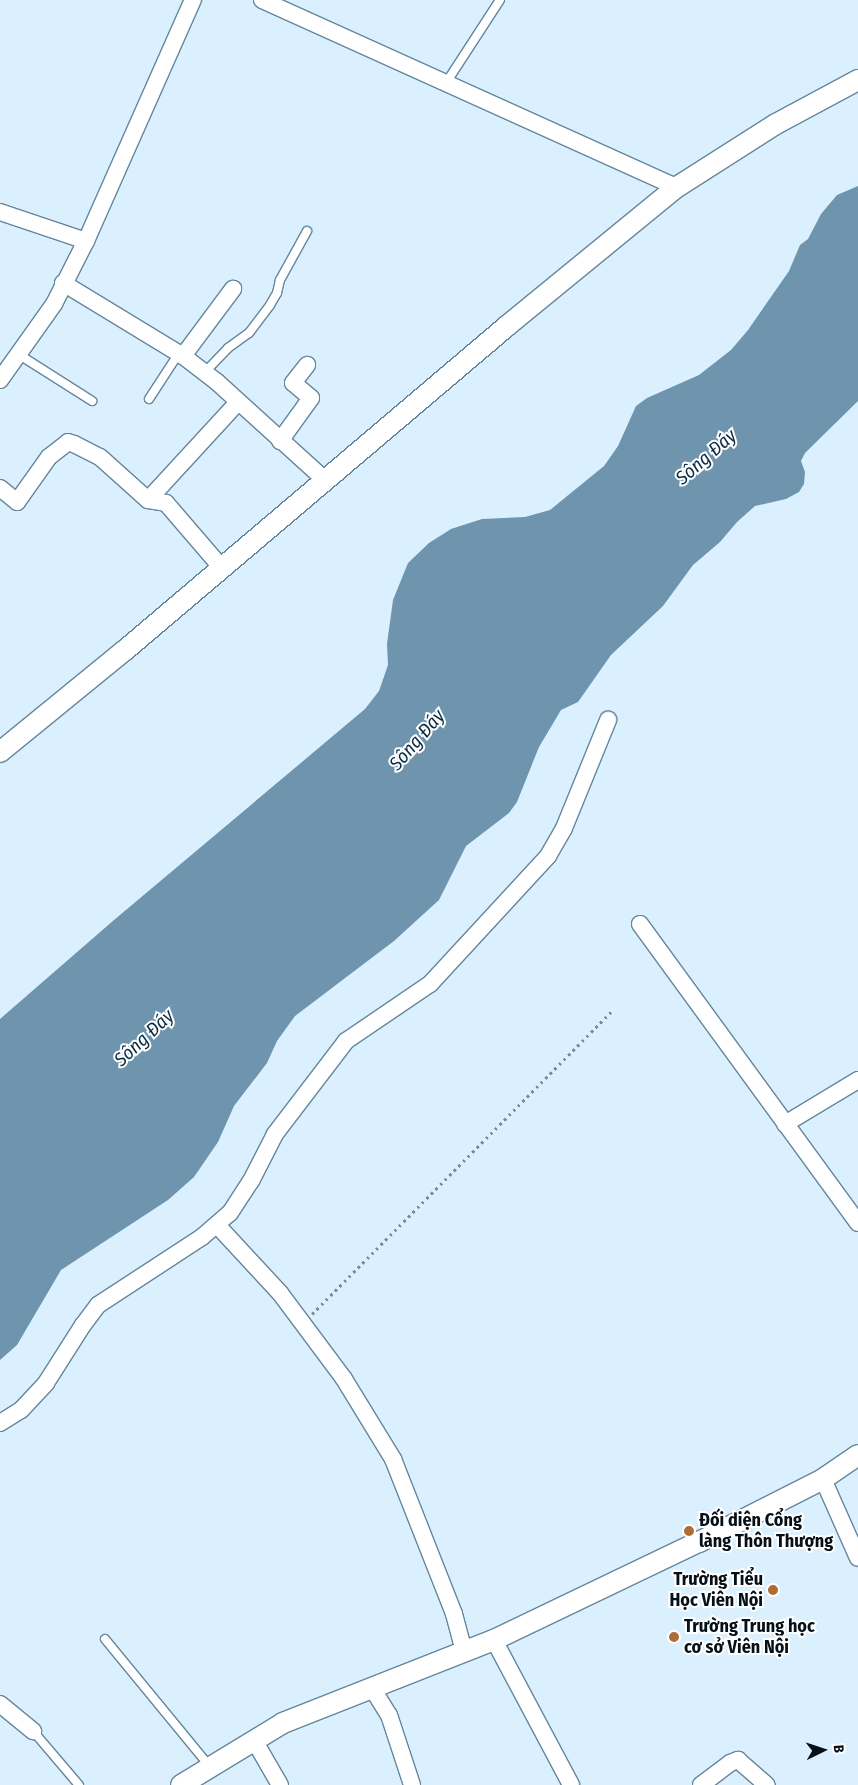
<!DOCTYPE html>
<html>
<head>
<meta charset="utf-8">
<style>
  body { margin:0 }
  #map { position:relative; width:858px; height:1785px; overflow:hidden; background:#dbf0fe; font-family:"Fira Sans Condensed",sans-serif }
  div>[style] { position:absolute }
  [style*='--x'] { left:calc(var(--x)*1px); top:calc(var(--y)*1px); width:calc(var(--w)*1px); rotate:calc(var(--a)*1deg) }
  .water>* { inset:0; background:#6e94ae }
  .path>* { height:2.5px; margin-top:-1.25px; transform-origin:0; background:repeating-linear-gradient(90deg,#7a8b96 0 2.5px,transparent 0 6.5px) }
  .roads { filter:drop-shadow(1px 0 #66869c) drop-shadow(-1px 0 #66869c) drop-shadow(0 1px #66869c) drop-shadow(0 -1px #66869c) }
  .service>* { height:8px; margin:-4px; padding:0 4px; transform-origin:4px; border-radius:4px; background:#fff }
  .minor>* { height:16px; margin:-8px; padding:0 8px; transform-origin:8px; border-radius:8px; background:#fff }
  .tertiary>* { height:20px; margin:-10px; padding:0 10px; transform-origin:10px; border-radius:10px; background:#fff }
  .dots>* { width:14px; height:14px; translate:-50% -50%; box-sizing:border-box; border:2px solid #fff; border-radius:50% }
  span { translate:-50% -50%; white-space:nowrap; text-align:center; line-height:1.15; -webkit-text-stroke:4px #fff; paint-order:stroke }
  .poi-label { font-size:18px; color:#051018; font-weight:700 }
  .left { translate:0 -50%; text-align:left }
  .right { translate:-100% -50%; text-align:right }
  .water-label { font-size:19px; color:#0a2c40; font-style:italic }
  .north { position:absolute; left:798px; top:1725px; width:50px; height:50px; -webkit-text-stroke:4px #fff; paint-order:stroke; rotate:86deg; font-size:14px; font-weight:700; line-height:20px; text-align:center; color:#051018 }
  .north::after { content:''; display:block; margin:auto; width:18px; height:22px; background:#051018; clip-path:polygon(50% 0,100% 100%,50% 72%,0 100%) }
</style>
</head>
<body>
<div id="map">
  <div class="water">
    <div style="clip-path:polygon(858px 186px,858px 401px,805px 453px,801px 461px,805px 472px,804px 484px,799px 492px,786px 499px,755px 506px,737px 522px,720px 542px,693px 565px,663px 606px,611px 655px,578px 702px,561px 710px,539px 747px,517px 802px,509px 813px,466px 846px,439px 900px,394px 941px,295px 1016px,277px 1041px,267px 1063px,234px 1106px,218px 1142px,194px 1177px,168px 1200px,61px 1270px,17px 1345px,0 1360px,0 1019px,114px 920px,365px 709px,379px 691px,388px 665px,387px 644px,393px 600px,408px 563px,429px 543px,451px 529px,482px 519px,525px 517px,550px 510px,604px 466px,618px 446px,636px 406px,647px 398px,699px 375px,731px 350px,748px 330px,789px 271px,800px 245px,808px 239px,821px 214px,837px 195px)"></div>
  </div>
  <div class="path">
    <div style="--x:312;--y:1314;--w:426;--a:-45.3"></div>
  </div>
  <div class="roads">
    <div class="service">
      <div style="--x:446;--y:83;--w:99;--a:-57"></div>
      <div style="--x:18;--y:354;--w:88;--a:32.4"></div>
      <div style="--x:205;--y:372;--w:33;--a:-46"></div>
      <div style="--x:228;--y:348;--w:26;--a:-36"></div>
      <div style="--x:249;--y:333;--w:35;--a:-53"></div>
      <div style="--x:270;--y:305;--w:14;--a:-60"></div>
      <div style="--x:277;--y:293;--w:13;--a:-77"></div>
      <div style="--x:280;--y:280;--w:56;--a:-61.1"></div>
      <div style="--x:149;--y:399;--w:55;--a:-56.9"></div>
      <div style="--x:105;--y:1639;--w:166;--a:50.6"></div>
      <div style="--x:33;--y:1731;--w:71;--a:49.6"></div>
    </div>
    <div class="minor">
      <div style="--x:262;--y:0;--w:455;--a:24.3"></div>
      <div style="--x:0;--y:212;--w:91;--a:18.6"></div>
      <div style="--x:63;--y:283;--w:140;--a:31.3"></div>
      <div style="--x:183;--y:356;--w:43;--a:37.4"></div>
      <div style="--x:217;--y:382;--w:146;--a:42.2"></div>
      <div style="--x:183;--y:356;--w:84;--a:-53.3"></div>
      <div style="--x:0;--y:380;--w:93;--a:-54.6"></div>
      <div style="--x:54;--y:304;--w:71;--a:-63.1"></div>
      <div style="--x:86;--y:241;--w:264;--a:-66.1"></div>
      <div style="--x:280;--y:441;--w:53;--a:-54.2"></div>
      <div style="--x:311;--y:398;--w:23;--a:-140"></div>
      <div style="--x:293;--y:383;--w:23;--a:-52"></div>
      <div style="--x:0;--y:488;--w:22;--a:39"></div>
      <div style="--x:17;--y:502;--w:55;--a:-54.6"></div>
      <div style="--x:49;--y:457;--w:24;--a:-38"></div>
      <div style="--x:68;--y:442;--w:6;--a:18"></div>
      <div style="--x:74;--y:444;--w:29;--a:27"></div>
      <div style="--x:100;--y:457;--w:64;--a:41.9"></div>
      <div style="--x:148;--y:500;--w:18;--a:9"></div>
      <div style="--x:166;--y:503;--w:86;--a:49.3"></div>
      <div style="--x:148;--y:500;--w:133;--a:-47.4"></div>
      <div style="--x:640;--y:924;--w:370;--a:53.9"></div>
      <div style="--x:785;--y:1124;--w:85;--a:-31.1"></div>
      <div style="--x:217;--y:1225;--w:93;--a:47.2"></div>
      <div style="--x:280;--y:1293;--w:107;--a:53.3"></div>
      <div style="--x:344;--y:1379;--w:94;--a:58.5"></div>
      <div style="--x:393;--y:1459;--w:167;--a:68.5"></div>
      <div style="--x:454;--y:1614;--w:39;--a:75"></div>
      <div style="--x:0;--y:1423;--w:25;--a:-32"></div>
      <div style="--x:21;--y:1410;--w:37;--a:-47"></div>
      <div style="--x:46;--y:1383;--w:69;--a:-57.5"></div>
      <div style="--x:83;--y:1325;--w:25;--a:-53"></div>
      <div style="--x:98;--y:1305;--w:124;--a:-33.2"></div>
      <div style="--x:202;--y:1237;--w:37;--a:-41"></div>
      <div style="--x:230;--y:1213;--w:38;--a:-57"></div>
      <div style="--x:251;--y:1181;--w:53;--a:-62.9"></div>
      <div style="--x:275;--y:1134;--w:117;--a:-52.6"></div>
      <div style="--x:346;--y:1041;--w:102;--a:-34.2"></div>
      <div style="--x:430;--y:984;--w:174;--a:-47.3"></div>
      <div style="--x:548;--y:856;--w:32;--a:-60"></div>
      <div style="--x:564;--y:828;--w:117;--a:-67.8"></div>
      <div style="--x:823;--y:1479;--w:86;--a:66.1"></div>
      <div style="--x:494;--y:1640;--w:164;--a:62"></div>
      <div style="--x:372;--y:1688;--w:32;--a:58"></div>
      <div style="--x:389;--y:1715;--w:74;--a:71.8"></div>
      <div style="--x:0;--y:1704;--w:43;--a:39.3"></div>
      <div style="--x:254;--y:1740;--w:52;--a:60"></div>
      <div style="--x:701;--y:1785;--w:36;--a:-37"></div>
      <div style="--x:730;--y:1763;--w:9;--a:-21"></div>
      <div style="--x:738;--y:1760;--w:38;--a:41"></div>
    </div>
    <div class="tertiary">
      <div style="--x:0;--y:752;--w:160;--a:-39.2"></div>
      <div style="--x:124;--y:651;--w:502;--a:-40.32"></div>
      <div style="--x:507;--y:326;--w:220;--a:-39.3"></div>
      <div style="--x:677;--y:187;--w:117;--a:-32.5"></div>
      <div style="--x:776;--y:124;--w:93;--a:-28.2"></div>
      <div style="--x:181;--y:1785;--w:119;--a:-31.3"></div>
      <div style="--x:283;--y:1723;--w:227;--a:-21.5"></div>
      <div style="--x:494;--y:1640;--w:227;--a:-25.6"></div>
      <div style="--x:699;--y:1542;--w:139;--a:-26.9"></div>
      <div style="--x:823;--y:1479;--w:42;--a:-34.4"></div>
    </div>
  </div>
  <div class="dots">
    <div style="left:689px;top:1531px;background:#ae6d36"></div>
    <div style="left:773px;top:1590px;background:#ae6d36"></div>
    <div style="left:674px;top:1637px;background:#ae6d36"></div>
  </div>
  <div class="poi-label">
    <span class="left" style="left:699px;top:1531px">Đối diện Cổng<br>làng Thôn Thượng</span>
    <span class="right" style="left:763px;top:1590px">Trường Tiểu<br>Học Viên Nội</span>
    <span class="left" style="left:684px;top:1637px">Trường Trung học<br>cơ sở Viên Nội</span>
  </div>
  <div class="water-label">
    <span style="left:706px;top:457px;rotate:-41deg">Sông Đáy</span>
    <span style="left:417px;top:740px;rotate:-49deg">Sông Đáy</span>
    <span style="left:144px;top:1038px;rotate:-43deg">Sông Đáy</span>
  </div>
  <div class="north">B</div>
</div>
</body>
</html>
